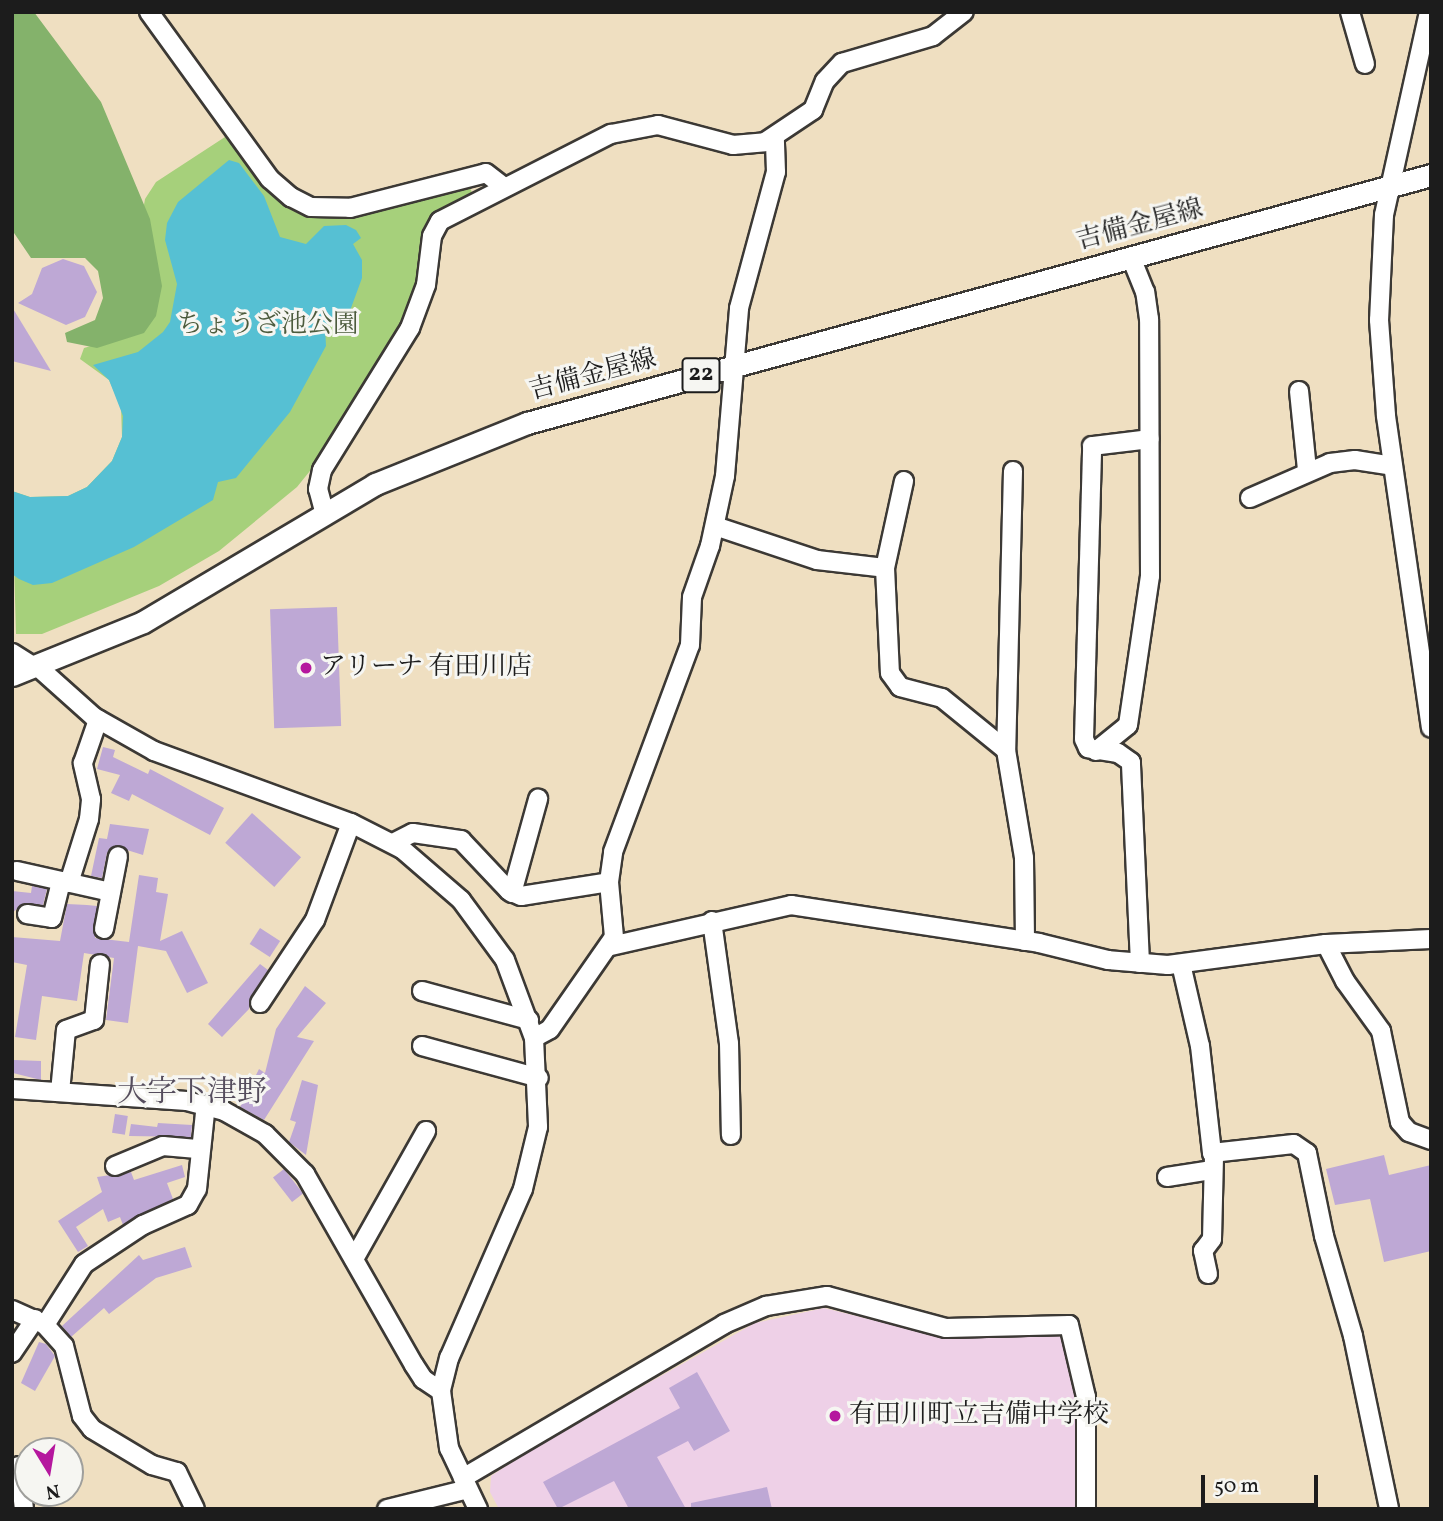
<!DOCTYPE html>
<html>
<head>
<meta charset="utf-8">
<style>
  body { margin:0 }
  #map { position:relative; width:1443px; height:1521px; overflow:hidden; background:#efdfc1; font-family:Vollkorn,"Noto Serif JP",serif }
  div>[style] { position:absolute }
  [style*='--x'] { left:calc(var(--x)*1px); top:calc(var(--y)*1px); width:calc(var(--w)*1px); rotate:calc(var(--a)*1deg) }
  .built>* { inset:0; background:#eed0e7 }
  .green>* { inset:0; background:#a6d07b }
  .forest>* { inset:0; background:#84b26b }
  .water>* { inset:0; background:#56c0d3 }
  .building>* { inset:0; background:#bea8d5; transform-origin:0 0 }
  .roads { filter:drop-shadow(2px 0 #3c3935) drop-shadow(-2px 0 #3c3935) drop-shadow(0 2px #3c3935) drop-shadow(0 -2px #3c3935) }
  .minor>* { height:18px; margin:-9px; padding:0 9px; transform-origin:9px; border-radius:9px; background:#fff }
  .major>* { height:21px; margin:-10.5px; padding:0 10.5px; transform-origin:10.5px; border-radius:10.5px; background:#fff }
  .dots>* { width:19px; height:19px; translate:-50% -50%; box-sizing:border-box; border:4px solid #f6f6f2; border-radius:50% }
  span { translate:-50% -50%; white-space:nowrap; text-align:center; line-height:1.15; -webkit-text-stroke:6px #f6f6f2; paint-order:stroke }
  .shield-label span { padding:2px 5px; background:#f6f6f2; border:2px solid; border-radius:5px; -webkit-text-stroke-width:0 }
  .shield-label { font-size:24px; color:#1c1c1c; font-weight:700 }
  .street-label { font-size:26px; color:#1c1c1c }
  .park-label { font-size:26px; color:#4c5b3d }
  .poi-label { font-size:26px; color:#1c1c1c }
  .left { translate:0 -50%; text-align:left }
  .quarter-label { font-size:30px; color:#554d5d }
  .frame { position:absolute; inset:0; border:14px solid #1c1c1c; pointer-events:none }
  .north { position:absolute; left:14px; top:1437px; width:70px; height:70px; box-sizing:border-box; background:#f6f6f2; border:2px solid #9f9f9c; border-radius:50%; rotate:169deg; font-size:19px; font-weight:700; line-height:28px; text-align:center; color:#1c1c1c }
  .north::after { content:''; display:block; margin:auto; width:24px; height:32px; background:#b5179e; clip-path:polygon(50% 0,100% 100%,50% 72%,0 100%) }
  .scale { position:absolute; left:1201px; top:1475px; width:117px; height:32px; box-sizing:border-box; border:4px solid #1c1c1c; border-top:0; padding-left:9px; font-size:21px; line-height:24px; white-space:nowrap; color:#1c1c1c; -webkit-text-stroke:5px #f6f6f2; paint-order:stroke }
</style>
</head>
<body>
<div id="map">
  <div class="built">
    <div style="clip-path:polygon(824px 1308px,942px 1337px,1064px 1336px,1080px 1403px,1077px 1509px,499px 1509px,490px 1492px,491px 1476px,540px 1444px,755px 1323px)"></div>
  </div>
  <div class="green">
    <div style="clip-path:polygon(225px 137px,272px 194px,303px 215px,342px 218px,469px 185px,473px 195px,432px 219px,423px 267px,403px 329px,318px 461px,297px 487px,219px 551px,159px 586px,42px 634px,16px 634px,12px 491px,30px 497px,68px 496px,87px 487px,112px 461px,122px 437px,121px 407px,109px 380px,80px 359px,84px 348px,121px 337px,145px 199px,156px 182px)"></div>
  </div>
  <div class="forest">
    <div style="clip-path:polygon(12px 12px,34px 12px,101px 102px,150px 219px,162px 286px,156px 316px,144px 333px,97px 348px,67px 342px,65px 333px,95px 320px,103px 298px,98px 271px,85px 258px,31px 258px,12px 230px)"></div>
  </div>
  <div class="water">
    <div style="clip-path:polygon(229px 160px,239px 163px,264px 196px,280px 237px,306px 244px,324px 226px,346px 225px,356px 230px,361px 238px,353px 244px,362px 260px,362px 278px,347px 319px,335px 318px,325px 326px,326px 346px,290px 412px,236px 478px,218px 482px,213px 500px,134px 547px,52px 583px,33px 585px,19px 579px,12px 574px,12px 491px,30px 497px,68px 496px,87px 487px,112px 461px,122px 437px,123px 416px,109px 380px,93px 365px,138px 352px,163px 332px,170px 322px,177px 284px,165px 240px,167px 223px,178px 202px)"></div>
  </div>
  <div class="building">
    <div style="clip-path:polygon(63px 259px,84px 266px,97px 292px,85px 317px,66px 325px,18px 303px,32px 294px,42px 268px)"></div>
    <div style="clip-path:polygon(12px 307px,51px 371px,12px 361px)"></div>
    <div style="left:337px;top:607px;width:119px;height:67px;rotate:88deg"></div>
    <div style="clip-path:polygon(103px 747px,115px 750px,113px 757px,148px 774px,150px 769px,224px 808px,210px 835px,132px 794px,129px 801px,111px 793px,120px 775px,97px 769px)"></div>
    <div style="left:252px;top:813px;width:66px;height:40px;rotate:42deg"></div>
    <div style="clip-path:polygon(110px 824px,149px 829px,143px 855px,114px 846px,107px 853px,102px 878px,91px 876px,99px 838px,107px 839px)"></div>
    <div style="clip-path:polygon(139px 875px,158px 878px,156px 892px,168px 894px,160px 941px,182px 931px,208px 983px,187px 993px,166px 951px,138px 946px,128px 1023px,106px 1020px,114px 958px,84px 953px,77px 1001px,42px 996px,36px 1040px,15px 1037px,27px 965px,12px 962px,12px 937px,60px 941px,67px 904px,87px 905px,97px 906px,95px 938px,129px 942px)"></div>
    <div style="clip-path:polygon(32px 886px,47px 889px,43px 905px,24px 903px,12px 913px,12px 891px,31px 893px)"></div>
    <div style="left:260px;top:928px;width:24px;height:19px;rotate:33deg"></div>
    <div style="clip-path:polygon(260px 964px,268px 970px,251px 997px,249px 1009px,222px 1037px,208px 1024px)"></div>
    <div style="clip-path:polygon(305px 986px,326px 1003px,297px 1037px,314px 1041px,264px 1120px,240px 1107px,259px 1069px,265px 1073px,276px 1029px)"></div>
    <div style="clip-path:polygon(14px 1060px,41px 1061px,41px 1080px,13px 1073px)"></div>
    <div style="clip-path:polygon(302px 1080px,318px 1085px,306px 1155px,289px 1142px,296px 1122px,290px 1120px)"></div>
    <div style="left:115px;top:1114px;width:13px;height:19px;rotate:9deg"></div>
    <div style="clip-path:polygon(158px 1123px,192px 1125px,191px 1137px,129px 1136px,131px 1124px,157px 1127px)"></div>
    <div style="clip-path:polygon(1384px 1155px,1389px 1175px,1431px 1165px,1431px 1251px,1384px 1262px,1370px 1199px,1335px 1205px,1326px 1169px)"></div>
    <div style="clip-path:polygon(182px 1165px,185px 1177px,167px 1183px,173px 1199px,123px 1225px,120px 1217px,108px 1222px,103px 1209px,76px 1227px,88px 1246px,78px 1252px,58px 1221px,102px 1192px,97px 1177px,131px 1172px,134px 1180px)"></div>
    <div style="left:284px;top:1169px;width:31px;height:14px;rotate:52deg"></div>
    <div style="clip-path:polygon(185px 1247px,192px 1267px,156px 1278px,109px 1314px,104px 1308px,71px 1337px,62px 1326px,139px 1255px,143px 1260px)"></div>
    <div style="clip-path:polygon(39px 1342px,46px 1344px,55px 1356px,35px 1391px,21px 1383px)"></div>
    <div style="clip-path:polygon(697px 1372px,730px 1431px,694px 1451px,688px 1441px,657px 1457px,686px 1509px,629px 1509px,614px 1481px,558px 1509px,543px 1482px,680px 1408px,669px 1388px)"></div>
    <div style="clip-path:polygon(767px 1487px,772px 1509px,691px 1509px,691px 1503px)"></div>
  </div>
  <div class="roads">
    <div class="minor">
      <div style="--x:149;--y:12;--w:206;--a:54.1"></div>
      <div style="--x:270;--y:179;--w:28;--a:41"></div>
      <div style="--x:291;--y:197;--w:22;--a:27"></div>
      <div style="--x:311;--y:207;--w:39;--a:1"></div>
      <div style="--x:350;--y:208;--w:140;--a:-14.4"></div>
      <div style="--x:486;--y:173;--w:23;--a:38"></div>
      <div style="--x:1350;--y:12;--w:54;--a:73.9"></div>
      <div style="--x:1429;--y:12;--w:208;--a:102.5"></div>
      <div style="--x:1384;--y:215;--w:105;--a:92.7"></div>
      <div style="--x:1379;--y:320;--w:96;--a:85.8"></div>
      <div style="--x:1386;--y:416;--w:315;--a:81.8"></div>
      <div style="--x:1299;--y:391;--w:79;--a:84.2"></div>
      <div style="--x:1013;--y:471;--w:279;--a:91.4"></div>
      <div style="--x:1006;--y:750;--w:109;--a:80.5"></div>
      <div style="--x:1024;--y:858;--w:83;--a:89.3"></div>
      <div style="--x:904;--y:481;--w:89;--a:102.3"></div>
      <div style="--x:885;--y:568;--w:105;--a:87.3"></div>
      <div style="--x:890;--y:673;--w:17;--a:54"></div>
      <div style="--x:900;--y:687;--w:43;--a:14.7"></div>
      <div style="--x:942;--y:698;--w:82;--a:39.1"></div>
      <div style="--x:1250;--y:498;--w:87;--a:-23.6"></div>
      <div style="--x:1330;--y:463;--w:25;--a:-7"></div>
      <div style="--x:1355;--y:460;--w:38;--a:9"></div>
      <div style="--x:324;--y:511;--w:23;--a:-105"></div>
      <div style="--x:318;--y:489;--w:19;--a:-78"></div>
      <div style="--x:322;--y:470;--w:167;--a:-58.2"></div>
      <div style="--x:410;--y:328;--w:46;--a:-69.6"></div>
      <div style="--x:426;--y:285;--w:49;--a:-83"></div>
      <div style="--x:432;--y:236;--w:17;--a:-62"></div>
      <div style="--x:440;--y:221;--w:192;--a:-27"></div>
      <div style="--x:611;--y:134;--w:48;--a:-10.8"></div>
      <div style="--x:658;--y:125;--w:78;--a:14.9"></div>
      <div style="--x:733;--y:145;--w:32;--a:-5"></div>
      <div style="--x:765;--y:142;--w:58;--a:-33.7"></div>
      <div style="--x:813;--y:110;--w:31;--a:-68"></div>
      <div style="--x:825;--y:81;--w:25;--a:-47"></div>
      <div style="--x:842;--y:63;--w:95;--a:-16.5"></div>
      <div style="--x:933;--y:36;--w:39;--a:-38"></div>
      <div style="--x:715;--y:526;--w:108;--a:18.4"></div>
      <div style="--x:817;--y:560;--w:68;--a:6.7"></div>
      <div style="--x:12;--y:653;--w:28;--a:32"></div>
      <div style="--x:38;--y:667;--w:75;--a:41.8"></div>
      <div style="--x:94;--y:717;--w:69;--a:29.5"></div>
      <div style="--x:154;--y:751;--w:210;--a:20.1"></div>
      <div style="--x:351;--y:823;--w:57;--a:27"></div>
      <div style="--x:402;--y:849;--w:78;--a:40.8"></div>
      <div style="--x:461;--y:900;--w:74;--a:53.7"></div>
      <div style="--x:505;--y:960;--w:83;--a:69.6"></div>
      <div style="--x:534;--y:1038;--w:89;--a:87.4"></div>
      <div style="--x:538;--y:1127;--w:64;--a:103.6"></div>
      <div style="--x:523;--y:1189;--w:184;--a:113.6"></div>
      <div style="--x:449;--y:1358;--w:34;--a:104"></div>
      <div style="--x:441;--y:1391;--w:58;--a:82"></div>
      <div style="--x:449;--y:1448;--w:68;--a:64.6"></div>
      <div style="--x:1096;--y:751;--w:41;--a:-39.1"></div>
      <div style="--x:1128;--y:725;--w:151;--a:-81.6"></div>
      <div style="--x:1150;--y:576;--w:257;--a:-90.2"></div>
      <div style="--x:1149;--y:319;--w:27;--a:-98"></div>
      <div style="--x:1145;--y:292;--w:37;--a:-112"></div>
      <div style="--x:393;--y:843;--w:22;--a:-27"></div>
      <div style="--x:413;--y:833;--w:49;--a:8.3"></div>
      <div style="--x:461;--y:840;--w:70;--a:46.7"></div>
      <div style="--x:509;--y:891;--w:13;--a:23"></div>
      <div style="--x:521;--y:896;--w:89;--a:-9"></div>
      <div style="--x:17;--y:871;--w:96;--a:12.6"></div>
      <div style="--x:69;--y:883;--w:67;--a:-72.6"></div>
      <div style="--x:89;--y:819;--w:20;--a:-84"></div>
      <div style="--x:91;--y:799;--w:37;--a:-103"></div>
      <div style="--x:83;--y:763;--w:46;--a:-70.8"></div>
      <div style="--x:512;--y:893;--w:98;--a:-74.5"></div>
      <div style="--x:27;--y:914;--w:25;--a:9"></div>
      <div style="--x:52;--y:918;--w:38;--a:-76"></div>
      <div style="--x:712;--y:921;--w:123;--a:82.1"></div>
      <div style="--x:729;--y:1043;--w:92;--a:88.8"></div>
      <div style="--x:104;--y:929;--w:74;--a:-79.1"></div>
      <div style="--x:1326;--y:944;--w:42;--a:62.8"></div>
      <div style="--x:1345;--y:981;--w:62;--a:54.2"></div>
      <div style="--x:1381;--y:1031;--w:93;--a:78.2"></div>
      <div style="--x:1400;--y:1122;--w:13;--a:48"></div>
      <div style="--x:1409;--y:1132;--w:23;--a:20"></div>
      <div style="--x:611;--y:946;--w:185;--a:-12.8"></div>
      <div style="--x:791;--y:905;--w:251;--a:8.7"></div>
      <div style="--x:1039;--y:943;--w:71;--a:13.8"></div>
      <div style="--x:1108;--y:960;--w:60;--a:4.8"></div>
      <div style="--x:1168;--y:965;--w:159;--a:-7.6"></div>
      <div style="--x:1326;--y:944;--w:105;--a:-2.7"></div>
      <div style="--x:1140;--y:963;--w:201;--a:-92.6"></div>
      <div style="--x:1131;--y:762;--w:16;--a:-145"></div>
      <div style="--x:1118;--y:753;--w:30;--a:-171"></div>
      <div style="--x:1088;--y:748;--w:10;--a:-114"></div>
      <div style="--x:1084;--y:739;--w:293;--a:-88.4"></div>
      <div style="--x:1092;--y:446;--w:58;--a:-6.9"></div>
      <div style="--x:1181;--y:964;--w:84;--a:77"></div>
      <div style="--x:1200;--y:1046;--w:108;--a:83.6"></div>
      <div style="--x:1212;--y:1153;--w:82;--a:-6.3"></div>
      <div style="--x:1294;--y:1144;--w:16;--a:35"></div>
      <div style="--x:1307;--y:1153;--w:85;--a:78.4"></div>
      <div style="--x:1324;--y:1236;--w:104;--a:73.8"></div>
      <div style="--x:1353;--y:1336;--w:177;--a:78.2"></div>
      <div style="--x:422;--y:991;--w:111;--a:15.2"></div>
      <div style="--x:260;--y:1003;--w:100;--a:-56.5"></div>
      <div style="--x:315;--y:920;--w:103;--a:-69.6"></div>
      <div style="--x:534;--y:1038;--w:18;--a:-29"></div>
      <div style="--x:550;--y:1029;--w:112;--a:-55.2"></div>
      <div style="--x:614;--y:937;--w:55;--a:-95.2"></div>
      <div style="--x:609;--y:882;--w:30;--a:-82"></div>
      <div style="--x:613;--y:852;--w:221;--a:-69.6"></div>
      <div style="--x:690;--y:645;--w:48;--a:-87.6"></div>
      <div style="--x:692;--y:597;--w:54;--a:-70.6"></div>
      <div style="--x:710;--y:546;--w:72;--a:-77.9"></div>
      <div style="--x:725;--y:476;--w:169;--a:-85.2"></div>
      <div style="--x:739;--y:308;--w:141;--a:-74.8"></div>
      <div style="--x:776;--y:172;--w:35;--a:-92"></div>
      <div style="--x:422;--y:1046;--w:121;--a:15.3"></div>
      <div style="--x:12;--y:1089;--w:175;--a:3.9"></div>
      <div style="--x:187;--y:1101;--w:38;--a:15"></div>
      <div style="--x:224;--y:1111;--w:47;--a:29.3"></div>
      <div style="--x:265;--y:1134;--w:57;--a:45"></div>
      <div style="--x:305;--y:1174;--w:220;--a:60.3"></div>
      <div style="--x:414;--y:1365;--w:17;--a:57"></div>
      <div style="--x:423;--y:1379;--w:22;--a:34"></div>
      <div style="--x:60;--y:1092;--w:62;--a:-84.5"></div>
      <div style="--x:66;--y:1030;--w:30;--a:-20"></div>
      <div style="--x:94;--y:1020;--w:56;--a:-83.9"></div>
      <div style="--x:115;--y:1166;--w:52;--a:-22.6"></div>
      <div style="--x:163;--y:1146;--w:37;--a:5"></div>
      <div style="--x:1167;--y:1177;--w:46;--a:-8.8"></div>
      <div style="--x:354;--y:1259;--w:147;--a:-60.6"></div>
      <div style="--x:1208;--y:1274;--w:24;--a:-102"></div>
      <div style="--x:1203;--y:1251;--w:15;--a:-53"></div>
      <div style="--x:1212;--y:1239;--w:83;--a:-88.6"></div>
      <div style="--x:12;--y:1310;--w:36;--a:24"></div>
      <div style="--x:45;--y:1325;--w:72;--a:-57.4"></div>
      <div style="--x:84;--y:1264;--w:71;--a:-33.5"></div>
      <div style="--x:143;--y:1225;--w:49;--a:-24"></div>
      <div style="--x:188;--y:1205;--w:18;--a:-61"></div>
      <div style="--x:197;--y:1189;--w:85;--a:-84"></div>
      <div style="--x:45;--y:1325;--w:28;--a:48"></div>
      <div style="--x:64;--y:1346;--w:72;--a:75.6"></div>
      <div style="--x:82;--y:1416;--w:16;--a:52"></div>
      <div style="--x:92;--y:1429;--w:70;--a:31"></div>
      <div style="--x:152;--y:1465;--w:26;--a:16"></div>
      <div style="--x:177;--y:1472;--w:41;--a:64.1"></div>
      <div style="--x:12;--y:1353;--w:41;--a:-55.9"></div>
      <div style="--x:19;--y:1466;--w:43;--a:83.4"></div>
      <div style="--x:463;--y:1478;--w:303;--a:-30.5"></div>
      <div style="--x:724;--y:1324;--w:46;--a:-23.2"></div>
      <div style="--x:766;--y:1306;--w:62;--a:-9.3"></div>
      <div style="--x:827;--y:1296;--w:123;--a:15.1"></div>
      <div style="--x:946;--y:1328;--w:123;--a:-1.4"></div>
      <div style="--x:1069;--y:1325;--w:74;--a:76.7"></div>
      <div style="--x:1086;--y:1397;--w:112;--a:90"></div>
      <div style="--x:387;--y:1509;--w:83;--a:-13.9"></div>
    </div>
    <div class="major">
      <div style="--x:12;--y:675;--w:141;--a:-22"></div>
      <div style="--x:143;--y:622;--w:270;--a:-30.7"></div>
      <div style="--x:375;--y:484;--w:164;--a:-21.9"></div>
      <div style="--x:527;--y:423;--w:937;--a:-15.34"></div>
    </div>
  </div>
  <div class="dots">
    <div style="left:306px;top:668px;background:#b5179e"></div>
    <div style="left:835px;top:1416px;background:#b5179e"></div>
  </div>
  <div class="shield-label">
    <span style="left:701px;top:375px">22</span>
  </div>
  <div class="street-label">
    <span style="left:1140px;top:226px;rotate:-15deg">吉備金屋線</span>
    <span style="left:593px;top:376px;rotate:-15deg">吉備金屋線</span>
  </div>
  <div class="park-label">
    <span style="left:268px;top:326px">ちょうざ池公園</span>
  </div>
  <div class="poi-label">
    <span class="left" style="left:320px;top:668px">アリーナ 有田川店</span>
    <span class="left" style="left:849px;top:1416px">有田川町立吉備中学校</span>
  </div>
  <div class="quarter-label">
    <span style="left:192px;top:1093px">大字下津野</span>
  </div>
  <div class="frame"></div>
  <div class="north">N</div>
  <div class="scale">50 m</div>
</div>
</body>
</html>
